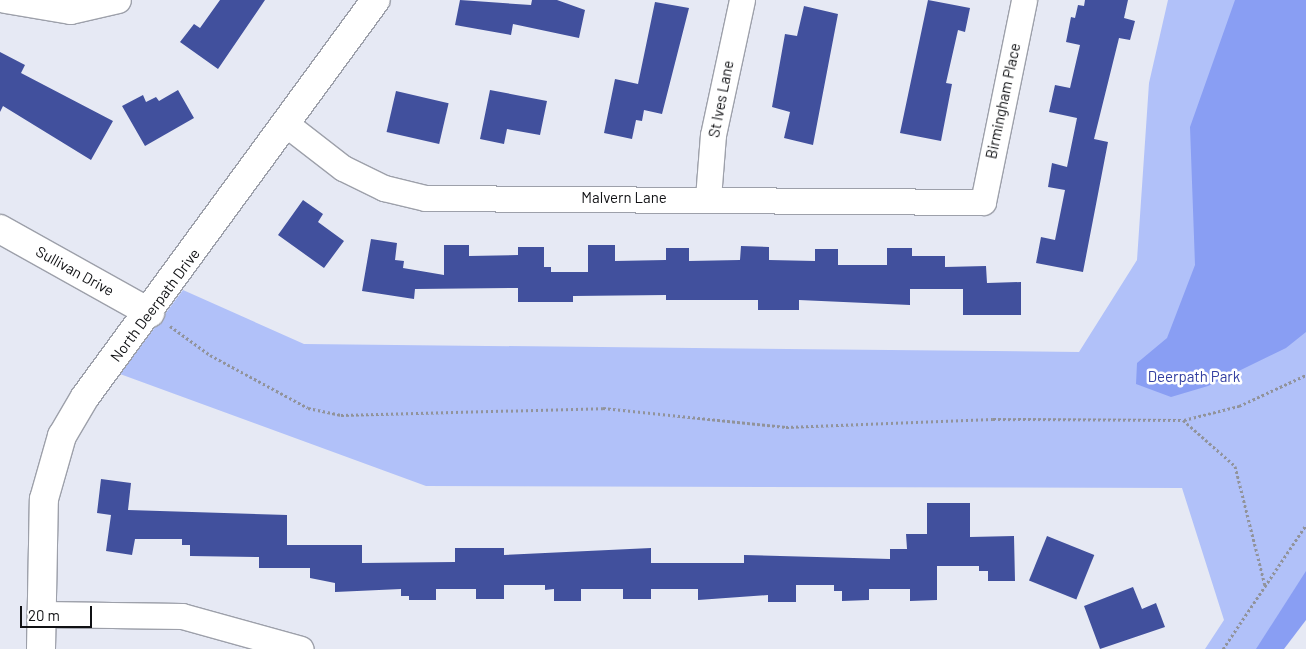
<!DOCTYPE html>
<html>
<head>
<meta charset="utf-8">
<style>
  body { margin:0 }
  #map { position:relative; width:1306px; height:649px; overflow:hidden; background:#e6e9f4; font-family:Barlow,sans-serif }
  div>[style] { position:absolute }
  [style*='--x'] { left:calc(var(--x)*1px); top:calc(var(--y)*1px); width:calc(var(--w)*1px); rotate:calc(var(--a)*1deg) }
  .green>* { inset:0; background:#b1c1f9 }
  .water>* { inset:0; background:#899ef3 }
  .building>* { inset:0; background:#41509d; transform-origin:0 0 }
  .path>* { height:3px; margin-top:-1.5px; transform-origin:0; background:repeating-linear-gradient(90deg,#91939b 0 2.5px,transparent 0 5px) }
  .roads { filter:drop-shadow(1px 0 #9da0aa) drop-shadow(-1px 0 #9da0aa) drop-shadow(0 1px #9da0aa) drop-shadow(0 -1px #9da0aa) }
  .minor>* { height:25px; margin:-12.5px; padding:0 12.5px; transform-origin:12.5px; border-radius:12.5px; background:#fff }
  .tertiary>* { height:28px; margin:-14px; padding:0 14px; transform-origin:14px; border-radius:14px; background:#fff }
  span { translate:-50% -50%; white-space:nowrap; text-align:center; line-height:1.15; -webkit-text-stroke:5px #fff; paint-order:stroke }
  .street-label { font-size:15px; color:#101114 }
  .park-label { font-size:15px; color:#3440a1 }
  .scale { position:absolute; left:20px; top:606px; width:72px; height:22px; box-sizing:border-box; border:2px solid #101114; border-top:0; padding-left:6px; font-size:15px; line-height:18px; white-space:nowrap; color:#101114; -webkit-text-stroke:4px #fff; paint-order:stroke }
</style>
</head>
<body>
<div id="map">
  <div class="green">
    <div style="clip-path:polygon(1168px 0,1306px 0,1306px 585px,1266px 649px,1205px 649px,1224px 620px,1182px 488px,426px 486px,120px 374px,183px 290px,304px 344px,1079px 352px,1137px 260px,1149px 83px)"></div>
  </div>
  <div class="water">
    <div style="clip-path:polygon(1235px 0,1306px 0,1306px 332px,1286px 348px,1208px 386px,1171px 397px,1136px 384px,1137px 363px,1167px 338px,1195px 265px,1190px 127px)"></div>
    <div style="clip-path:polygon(1306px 571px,1306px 620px,1284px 649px,1256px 649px)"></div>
  </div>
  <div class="building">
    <div style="clip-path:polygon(220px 0,265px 0,218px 69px,180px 42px,194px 24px,200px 28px)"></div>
    <div style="clip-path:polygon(460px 0,531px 5px,532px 0,557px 0,585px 10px,579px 38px,513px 24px,511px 35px,455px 25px)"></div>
    <div style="clip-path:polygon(928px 0,970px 8px,965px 32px,958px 30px,946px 83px,952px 84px,941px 141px,900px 133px)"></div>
    <div style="clip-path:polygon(1085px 0,1128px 0,1124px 18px,1135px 21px,1130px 40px,1119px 38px,1094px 139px,1108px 142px,1083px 272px,1036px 263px,1041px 237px,1055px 240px,1065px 190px,1048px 187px,1052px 163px,1067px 167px,1077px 118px,1049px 112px,1055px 85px,1070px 88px,1080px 45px,1066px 42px,1071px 17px,1075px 18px,1078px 5px,1084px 6px)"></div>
    <div style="clip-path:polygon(655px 2px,689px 8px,662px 114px,644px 110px,642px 121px,636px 120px,632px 139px,604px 133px,615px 79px,638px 84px)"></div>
    <div style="clip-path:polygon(804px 6px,838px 14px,813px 145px,784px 138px,790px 112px,772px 107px,785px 34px,797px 36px)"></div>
    <div style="clip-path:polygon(0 52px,25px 65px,21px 73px,113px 121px,91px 160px,3px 106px,0 112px)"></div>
    <div style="clip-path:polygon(178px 90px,194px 118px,145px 146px,122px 106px,143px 95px,146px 102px,156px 97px,159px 101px)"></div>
    <div style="clip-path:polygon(490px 90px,547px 101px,540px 135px,507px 129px,504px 144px,480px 139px)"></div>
    <div style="left:396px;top:91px;width:54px;height:42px;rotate:13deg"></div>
    <div style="clip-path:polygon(303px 200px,323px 214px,318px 222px,344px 241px,324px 268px,278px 235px)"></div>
    <div style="clip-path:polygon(371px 239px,397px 243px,395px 260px,404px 261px,403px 268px,444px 275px,444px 245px,469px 245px,469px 256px,518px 255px,518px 247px,544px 247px,544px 267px,551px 267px,551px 272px,588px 272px,588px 245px,615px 245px,615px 261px,666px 260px,666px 248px,689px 248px,689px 261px,740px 260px,741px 246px,769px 247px,769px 260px,815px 261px,815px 249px,838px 249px,838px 265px,887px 265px,887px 248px,912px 248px,912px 256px,945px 256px,945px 267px,986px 266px,987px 283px,1021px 282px,1021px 315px,963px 315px,963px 289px,910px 289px,910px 305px,799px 300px,799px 310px,758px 310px,758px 300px,666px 300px,666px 295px,573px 296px,573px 302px,518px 302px,518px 288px,415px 289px,414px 299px,362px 291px)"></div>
    <div style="clip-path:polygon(101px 479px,131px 483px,128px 510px,287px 515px,287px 545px,362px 545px,362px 563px,455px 562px,455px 548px,504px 548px,504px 555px,651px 548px,651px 563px,744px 563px,744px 555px,890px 559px,890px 549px,907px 549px,906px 534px,927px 534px,927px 503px,970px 503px,970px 537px,1014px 536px,1015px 581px,988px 581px,988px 571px,979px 571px,979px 566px,937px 566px,937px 600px,910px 601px,910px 589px,869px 589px,869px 600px,842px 601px,842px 591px,834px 591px,834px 585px,796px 585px,796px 602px,768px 602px,768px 595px,698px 600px,698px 589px,651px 589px,651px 599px,623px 599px,623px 589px,581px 589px,581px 601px,554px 601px,554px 589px,545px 590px,545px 585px,504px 585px,504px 599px,476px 599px,476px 589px,436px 589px,436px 600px,409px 600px,409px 596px,401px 596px,401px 589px,335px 592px,335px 583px,310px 578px,310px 568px,259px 568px,259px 557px,190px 556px,190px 545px,182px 545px,182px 539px,135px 539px,132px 555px,106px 551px,111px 515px,97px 513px)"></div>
    <div style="left:1047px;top:536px;width:51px;height:48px;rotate:22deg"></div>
    <div style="clip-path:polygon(1133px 587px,1142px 609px,1156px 603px,1165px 627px,1100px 649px,1084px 606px)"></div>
  </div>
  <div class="path">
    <div style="--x:170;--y:326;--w:49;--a:35.9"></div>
    <div style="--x:210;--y:355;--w:111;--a:28.4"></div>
    <div style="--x:308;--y:408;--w:34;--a:12"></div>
    <div style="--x:341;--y:415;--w:262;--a:-1.5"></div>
    <div style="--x:603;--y:408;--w:184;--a:5.9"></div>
    <div style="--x:786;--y:427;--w:207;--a:-2.2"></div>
    <div style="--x:993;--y:419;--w:190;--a:0.3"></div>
    <div style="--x:1183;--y:420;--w:69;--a:41.5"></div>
    <div style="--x:1235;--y:466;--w:123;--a:75.9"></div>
    <div style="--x:1184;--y:420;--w:57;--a:-14.3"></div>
    <div style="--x:1239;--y:406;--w:74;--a:-24.8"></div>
    <div style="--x:1223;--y:649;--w:149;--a:-56.2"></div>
  </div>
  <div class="roads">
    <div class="minor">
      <div style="--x:5;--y:0;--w:66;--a:9.6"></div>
      <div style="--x:70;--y:11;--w:49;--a:-12.9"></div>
      <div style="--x:286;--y:124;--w:72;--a:37.7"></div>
      <div style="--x:343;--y:168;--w:46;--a:26"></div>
      <div style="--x:384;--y:188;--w:42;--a:13.7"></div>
      <div style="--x:425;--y:198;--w:558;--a:0.41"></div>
      <div style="--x:983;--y:202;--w:206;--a:-78.5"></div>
      <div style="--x:708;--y:198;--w:63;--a:-85.5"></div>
      <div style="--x:713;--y:135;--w:138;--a:-77.9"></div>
      <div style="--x:42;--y:614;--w:140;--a:0.8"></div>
      <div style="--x:182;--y:616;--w:123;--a:15.5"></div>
    </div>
    <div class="tertiary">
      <div style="--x:0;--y:229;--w:172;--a:29.2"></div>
      <div style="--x:41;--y:649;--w:150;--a:-88.9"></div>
      <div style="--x:44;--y:499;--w:66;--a:-74.1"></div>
      <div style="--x:62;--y:436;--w:45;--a:-59.5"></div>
      <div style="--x:85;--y:397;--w:492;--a:-53.8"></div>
    </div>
  </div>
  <div class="street-label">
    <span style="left:721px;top:99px;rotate:-79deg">St Ives Lane</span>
    <span style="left:1003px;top:101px;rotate:-78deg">Birmingham Place</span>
    <span style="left:624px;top:198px">Malvern Lane</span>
    <span style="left:75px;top:271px;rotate:29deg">Sullivan Drive</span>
    <span style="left:155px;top:305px;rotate:-53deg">North Deerpath Drive</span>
  </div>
  <div class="park-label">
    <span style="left:1194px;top:377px">Deerpath Park</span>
  </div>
  <div class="scale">20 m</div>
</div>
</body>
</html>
